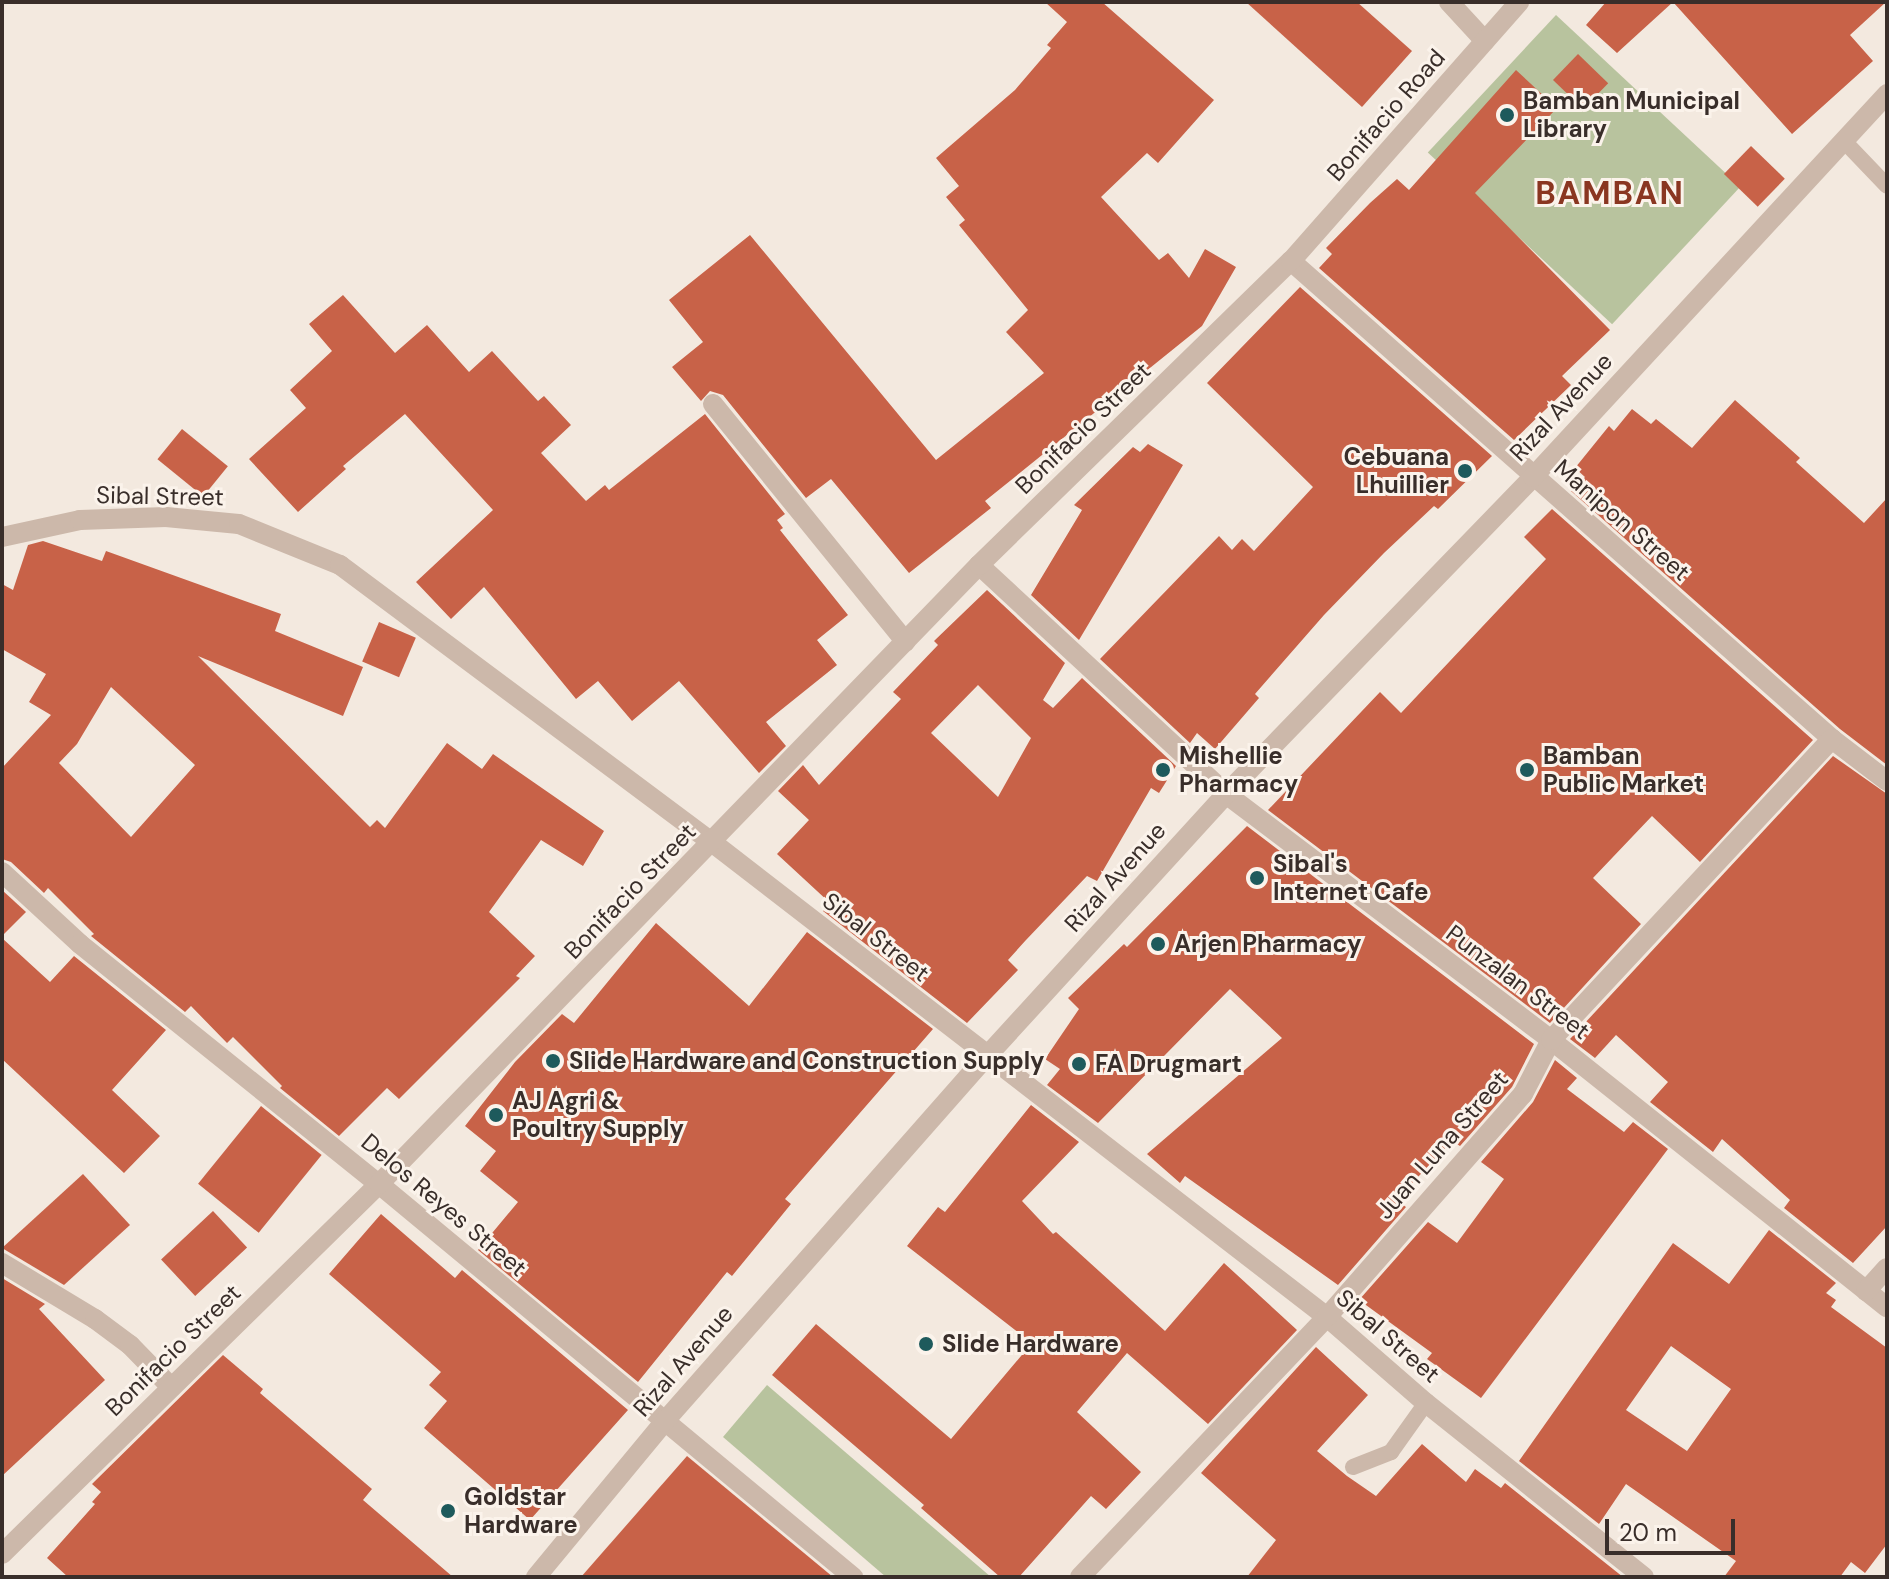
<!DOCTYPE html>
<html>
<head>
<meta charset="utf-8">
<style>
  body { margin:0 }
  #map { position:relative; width:1889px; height:1579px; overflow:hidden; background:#f3e9df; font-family:"DM Sans",sans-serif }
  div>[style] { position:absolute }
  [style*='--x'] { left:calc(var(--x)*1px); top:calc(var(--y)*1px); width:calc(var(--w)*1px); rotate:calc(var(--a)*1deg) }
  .green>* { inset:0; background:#b8c39e; transform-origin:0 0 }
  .building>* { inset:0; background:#c86248; transform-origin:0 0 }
  .service>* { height:16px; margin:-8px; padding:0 8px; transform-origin:8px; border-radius:8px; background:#ccb8aa }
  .minor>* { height:20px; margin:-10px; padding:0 10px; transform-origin:10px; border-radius:10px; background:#ccb8aa }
  .tertiary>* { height:20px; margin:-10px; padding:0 10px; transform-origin:10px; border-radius:10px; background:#ccb8aa }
  .dots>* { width:22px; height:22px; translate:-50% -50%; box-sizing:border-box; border:4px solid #fbf3eb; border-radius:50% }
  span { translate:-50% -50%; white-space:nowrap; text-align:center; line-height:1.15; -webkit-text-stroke:6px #fbf3eb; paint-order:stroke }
  .poi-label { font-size:24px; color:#392e2a; font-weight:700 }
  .left { translate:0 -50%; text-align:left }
  .right { translate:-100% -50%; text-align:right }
  .street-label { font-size:24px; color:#392e2a }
  .district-label { font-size:32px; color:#8a3621; font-weight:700; letter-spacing:2px }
  .frame { position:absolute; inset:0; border:4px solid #392e2a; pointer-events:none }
  .scale { position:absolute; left:1605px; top:1519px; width:130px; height:36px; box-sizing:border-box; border:4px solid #392e2a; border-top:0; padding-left:10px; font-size:24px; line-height:28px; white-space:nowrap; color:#392e2a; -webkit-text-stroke:6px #fbf3eb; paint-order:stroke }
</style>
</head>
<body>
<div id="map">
  <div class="green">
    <div style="left:1556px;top:15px;width:252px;height:188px;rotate:43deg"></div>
    <div style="clip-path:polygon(767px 1385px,991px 1577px,886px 1577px,723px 1437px)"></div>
  </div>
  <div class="building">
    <div style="clip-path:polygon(1045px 2px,1102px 2px,1214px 100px,1158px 163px,1147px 153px,1101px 197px,1159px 260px,1168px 253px,1189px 278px,1205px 249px,1236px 267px,1202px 326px,985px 501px,991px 508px,909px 573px,831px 479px,806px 498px,723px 395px,710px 391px,701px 401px,672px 367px,703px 342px,669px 300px,750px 235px,936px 460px,1044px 373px,1006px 332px,1028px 310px,959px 225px,965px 220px,946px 197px,959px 186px,936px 158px,1015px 90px,1051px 48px,1047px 45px,1067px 22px)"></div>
    <div style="clip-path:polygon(1246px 2px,1357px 2px,1412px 51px,1362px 107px)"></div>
    <div style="clip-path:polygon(1606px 2px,1886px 2px,1850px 35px,1873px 61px,1792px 134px,1673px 2px,1617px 53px,1586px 25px)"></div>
    <div style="left:1578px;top:54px;width:42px;height:36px;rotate:44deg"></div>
    <div style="clip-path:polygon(1516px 70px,1557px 108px,1475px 193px,1610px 330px,1562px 376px,1571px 385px,1514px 440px,1319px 268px,1332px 254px,1326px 248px,1370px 203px,1397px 179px,1409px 190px)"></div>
    <div style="left:1751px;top:146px;width:47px;height:39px;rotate:44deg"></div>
    <div style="clip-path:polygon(1300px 287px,1492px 456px,1438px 509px,1434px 506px,1384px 553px,1324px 615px,1255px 694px,1259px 698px,1215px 749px,1197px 733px,1190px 743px,1100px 659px,1219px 536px,1232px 550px,1242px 539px,1254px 551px,1313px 487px,1207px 383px)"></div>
    <div style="clip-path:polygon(343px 295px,395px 353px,427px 325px,469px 372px,492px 351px,538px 401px,544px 396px,571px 425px,541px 453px,586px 501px,605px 485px,609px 490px,705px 414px,785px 514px,777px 520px,783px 528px,780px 530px,848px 615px,817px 640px,837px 665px,766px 722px,786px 746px,759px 773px,679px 681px,632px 721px,598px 681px,576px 699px,484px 587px,451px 619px,416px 582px,493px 510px,405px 414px,343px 466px,346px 469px,298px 512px,249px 459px,306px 408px,290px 390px,332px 351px,309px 324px)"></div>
    <div style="clip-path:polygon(1735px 400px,1800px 458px,1796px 462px,1864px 523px,1887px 498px,1887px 765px,1840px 729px,1571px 491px,1585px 477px,1575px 468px,1609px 426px,1614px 431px,1632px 409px,1651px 424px,1656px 419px,1692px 448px)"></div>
    <div style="left:182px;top:429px;width:59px;height:39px;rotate:39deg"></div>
    <div style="clip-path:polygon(1148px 444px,1183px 465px,1079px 640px,1031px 595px,1082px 510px,1074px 505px,1133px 447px,1140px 452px)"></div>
    <div style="clip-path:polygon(1552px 509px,1813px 740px,1700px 862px,1652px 816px,1593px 878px,1641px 924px,1550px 1023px,1268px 810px,1380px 692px,1401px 713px,1546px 559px,1524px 537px)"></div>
    <div style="clip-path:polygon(evenodd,43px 541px,102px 561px,106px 551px,281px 614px,275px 631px,363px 667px,343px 716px,198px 656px,370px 827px,377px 820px,385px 828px,447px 743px,482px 769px,493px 754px,604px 831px,583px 866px,541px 840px,489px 912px,535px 956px,516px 976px,520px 978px,399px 1099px,387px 1088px,339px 1136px,280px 1088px,282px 1086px,233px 1037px,227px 1043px,191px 1006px,185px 1012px,91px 936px,94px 934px,48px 888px,44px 893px,11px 862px,2px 859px,2px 768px,51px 715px,29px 702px,46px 674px,2px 649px,2px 584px,13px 590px,28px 545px,43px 541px,111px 687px,195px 765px,131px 837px,59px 763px,77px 744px,111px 687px)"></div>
    <div style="clip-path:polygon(evenodd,987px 590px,1065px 663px,1043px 700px,1053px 708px,1082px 678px,1176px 766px,1159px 793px,1151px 788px,1097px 881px,1087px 876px,1026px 940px,1008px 960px,1018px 970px,967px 1023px,823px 911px,830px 903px,777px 854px,809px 820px,778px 791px,803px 765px,819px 785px,901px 699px,893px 692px,938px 645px,934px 641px,987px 590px,978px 685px,1031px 738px,998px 797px,931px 733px,978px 685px)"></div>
    <div style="left:379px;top:622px;width:40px;height:43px;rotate:23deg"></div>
    <div style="clip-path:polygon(1833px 756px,1887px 794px,1887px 1226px,1853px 1263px,1784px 1208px,1790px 1200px,1722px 1139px,1713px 1152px,1650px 1102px,1668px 1082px,1616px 1035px,1595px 1058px,1570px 1039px)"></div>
    <div style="clip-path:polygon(1247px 826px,1534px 1044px,1512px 1087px,1460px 1146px,1452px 1141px,1401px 1195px,1399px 1202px,1406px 1207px,1338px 1285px,1185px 1176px,1180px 1183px,1147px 1154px,1282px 1038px,1230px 989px,1098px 1123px,1047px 1085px,1060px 1069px,1045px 1059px,1079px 1009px,1068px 998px,1124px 944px,1127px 947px)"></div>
    <div style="clip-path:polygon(2px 890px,26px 912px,2px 936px)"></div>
    <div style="clip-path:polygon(656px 923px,749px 1006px,807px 932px,933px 1029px,785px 1199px,791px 1204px,732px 1276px,727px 1272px,638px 1382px,478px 1250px,518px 1202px,480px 1171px,496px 1151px,465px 1126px,515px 1062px,562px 1014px,574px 1023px)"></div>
    <div style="clip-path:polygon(2px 938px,50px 982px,74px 956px,166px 1030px,112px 1090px,160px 1136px,124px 1173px,2px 1059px)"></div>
    <div style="clip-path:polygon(1555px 1060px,1577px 1078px,1567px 1089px,1624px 1132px,1633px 1122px,1668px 1149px,1481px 1398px,1427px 1359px,1432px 1353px,1359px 1300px,1428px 1222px,1457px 1243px,1504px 1179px,1481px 1162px,1533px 1102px)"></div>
    <div style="clip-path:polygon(1031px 1105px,1079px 1142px,1022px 1201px,1053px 1234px,1056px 1232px,1165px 1331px,1224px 1263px,1297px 1330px,1208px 1424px,1127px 1353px,1077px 1412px,1141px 1472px,1106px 1509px,1091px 1496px,1019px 1577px,1000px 1577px,921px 1508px,924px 1505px,772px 1375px,816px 1324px,951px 1439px,1032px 1343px,907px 1246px,938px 1207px,945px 1212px)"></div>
    <div style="left:261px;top:1106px;width:78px;height:100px;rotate:39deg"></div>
    <div style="clip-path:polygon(83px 1174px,130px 1225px,64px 1285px,2px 1248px)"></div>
    <div style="left:213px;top:1211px;width:50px;height:71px;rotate:47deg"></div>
    <div style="clip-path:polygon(381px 1214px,455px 1278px,462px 1270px,628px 1410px,530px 1520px,424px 1428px,447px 1401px,429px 1385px,441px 1372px,329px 1274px)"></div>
    <div style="clip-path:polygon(evenodd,1769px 1230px,1836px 1283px,1826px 1293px,1836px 1300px,1831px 1307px,1887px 1348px,1887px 1544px,1865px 1573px,1851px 1562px,1840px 1577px,1724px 1577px,1736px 1561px,1626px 1484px,1599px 1524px,1519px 1461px,1673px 1243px,1729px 1284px,1769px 1230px,1671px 1346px,1731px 1389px,1687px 1451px,1626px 1410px,1671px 1346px)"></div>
    <div style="clip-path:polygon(2px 1278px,45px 1304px,39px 1309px,105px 1380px,2px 1476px)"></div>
    <div style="clip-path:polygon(1316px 1347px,1368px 1395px,1317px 1451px,1347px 1476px,1376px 1496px,1422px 1444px,1466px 1482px,1475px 1469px,1501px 1488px,1505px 1483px,1623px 1577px,1247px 1577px,1276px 1540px,1201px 1473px)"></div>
    <div style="clip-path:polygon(223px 1355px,263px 1389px,260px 1393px,372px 1489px,363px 1500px,453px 1577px,68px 1577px,47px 1558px,95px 1504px,92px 1502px,101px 1492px,92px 1484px)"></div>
    <div style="clip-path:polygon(687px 1456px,833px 1577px,581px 1577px)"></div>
  </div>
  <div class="service">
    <div style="--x:1844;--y:141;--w:62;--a:46.3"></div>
    <div style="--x:1353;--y:1467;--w:41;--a:-21.5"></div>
    <div style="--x:1391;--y:1452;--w:60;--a:-54.5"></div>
  </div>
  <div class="minor">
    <div style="--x:1449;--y:2;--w:53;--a:47.3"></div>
    <div style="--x:1291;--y:261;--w:722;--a:41.46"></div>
    <div style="--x:1832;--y:739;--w:69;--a:37.4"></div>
    <div style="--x:713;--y:404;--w:306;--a:51"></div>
    <div style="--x:2;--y:537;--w:80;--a:-12.3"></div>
    <div style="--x:80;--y:520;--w:86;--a:-2"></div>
    <div style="--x:166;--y:517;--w:73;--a:5.5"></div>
    <div style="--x:239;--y:524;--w:109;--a:22.1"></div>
    <div style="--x:340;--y:565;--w:465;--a:36.7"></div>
    <div style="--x:713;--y:843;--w:776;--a:37.67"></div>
    <div style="--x:1327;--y:1317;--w:131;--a:41"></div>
    <div style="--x:1426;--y:1403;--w:279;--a:38.6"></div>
    <div style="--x:979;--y:565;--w:337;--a:42.8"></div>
    <div style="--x:1226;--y:794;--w:408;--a:37.1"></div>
    <div style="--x:1551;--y:1040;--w:429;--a:38.5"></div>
    <div style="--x:2;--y:872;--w:106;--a:42.7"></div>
    <div style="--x:80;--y:944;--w:383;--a:38.8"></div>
    <div style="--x:379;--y:1184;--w:616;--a:39.66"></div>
    <div style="--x:2;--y:1263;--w:109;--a:31.1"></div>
    <div style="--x:95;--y:1319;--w:44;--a:36.6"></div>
    <div style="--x:130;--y:1345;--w:59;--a:45.7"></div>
    <div style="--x:1866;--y:1291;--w:31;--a:-48"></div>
    <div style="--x:2;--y:1554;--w:528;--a:-44.46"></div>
    <div style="--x:379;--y:1184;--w:862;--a:-45.89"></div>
    <div style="--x:979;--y:565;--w:436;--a:-44.3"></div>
    <div style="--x:1291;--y:261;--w:345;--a:-48.6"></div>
    <div style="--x:1080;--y:1577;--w:359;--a:-46.5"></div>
    <div style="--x:1327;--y:1317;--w:297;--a:-48.7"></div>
    <div style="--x:1523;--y:1094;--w:61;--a:-62.6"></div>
    <div style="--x:1551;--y:1040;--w:412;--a:-47"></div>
  </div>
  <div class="tertiary">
    <div style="--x:536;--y:1577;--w:201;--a:-50.4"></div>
    <div style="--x:664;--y:1422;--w:488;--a:-48.6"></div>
    <div style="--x:987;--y:1056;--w:355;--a:-47.6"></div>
    <div style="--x:1226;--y:794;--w:441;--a:-45.9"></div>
    <div style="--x:1533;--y:477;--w:522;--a:-47.25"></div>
  </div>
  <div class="dots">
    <div style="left:1507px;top:115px;background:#1e5a5c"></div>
    <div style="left:1465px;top:471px;background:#1e5a5c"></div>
    <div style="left:1163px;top:770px;background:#1e5a5c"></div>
    <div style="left:1527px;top:770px;background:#1e5a5c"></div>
    <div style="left:1257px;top:878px;background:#1e5a5c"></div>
    <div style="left:1158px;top:944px;background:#1e5a5c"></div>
    <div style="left:553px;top:1061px;background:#1e5a5c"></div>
    <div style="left:1079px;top:1064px;background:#1e5a5c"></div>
    <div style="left:496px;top:1115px;background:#1e5a5c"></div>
    <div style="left:926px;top:1344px;background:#1e5a5c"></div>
    <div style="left:448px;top:1511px;background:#1e5a5c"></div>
  </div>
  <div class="poi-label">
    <span class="left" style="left:1523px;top:115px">Bamban Municipal<br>Library</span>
    <span class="right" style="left:1449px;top:471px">Cebuana<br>Lhuillier</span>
    <span class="left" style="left:1179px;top:770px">Mishellie<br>Pharmacy</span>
    <span class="left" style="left:1543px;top:770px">Bamban<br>Public Market</span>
    <span class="left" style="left:1273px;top:878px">Sibal's<br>Internet Cafe</span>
    <span class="left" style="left:1174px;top:944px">Arjen Pharmacy</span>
    <span class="left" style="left:569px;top:1061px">Slide Hardware and Construction Supply</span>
    <span class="left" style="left:1095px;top:1064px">FA Drugmart</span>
    <span class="left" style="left:512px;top:1115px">AJ Agri &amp;<br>Poultry Supply</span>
    <span class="left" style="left:942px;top:1344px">Slide Hardware</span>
    <span class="left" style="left:464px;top:1511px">Goldstar<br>Hardware</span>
  </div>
  <div class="street-label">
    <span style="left:1386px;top:115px;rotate:-49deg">Bonifacio Road</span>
    <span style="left:1561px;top:407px;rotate:-47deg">Rizal Avenue</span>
    <span style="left:1083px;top:428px;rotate:-44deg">Bonifacio Street</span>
    <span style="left:160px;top:496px;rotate:1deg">Sibal Street</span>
    <span style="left:1622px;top:520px;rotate:41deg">Manipon Street</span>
    <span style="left:1115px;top:877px;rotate:-48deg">Rizal Avenue</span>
    <span style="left:630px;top:891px;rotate:-46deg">Bonifacio Street</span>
    <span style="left:876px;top:937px;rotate:38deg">Sibal Street</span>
    <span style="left:1518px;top:982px;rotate:37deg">Punzalan Street</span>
    <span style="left:1442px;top:1145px;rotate:-49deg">Juan Luna Street</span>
    <span style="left:444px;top:1205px;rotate:40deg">Delos Reyes Street</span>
    <span style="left:1388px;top:1336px;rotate:41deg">Sibal Street</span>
    <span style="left:173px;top:1350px;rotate:-44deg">Bonifacio Street</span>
    <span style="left:683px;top:1361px;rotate:-49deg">Rizal Avenue</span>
  </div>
  <div class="district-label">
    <span style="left:1610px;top:193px">BAMBAN</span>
  </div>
  <div class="frame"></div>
  <div class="scale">20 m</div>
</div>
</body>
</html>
